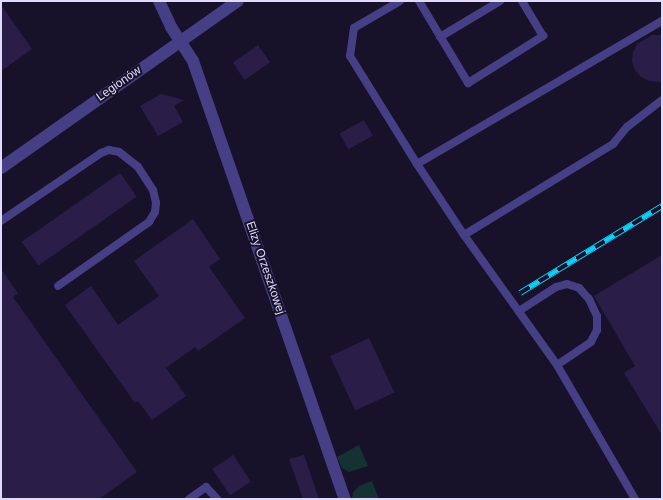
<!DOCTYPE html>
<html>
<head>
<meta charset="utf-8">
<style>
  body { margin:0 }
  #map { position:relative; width:663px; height:500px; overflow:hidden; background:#171229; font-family:Arial,sans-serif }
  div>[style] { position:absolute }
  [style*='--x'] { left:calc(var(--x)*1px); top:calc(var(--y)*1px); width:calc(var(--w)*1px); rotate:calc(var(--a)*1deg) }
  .green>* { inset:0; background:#153233 }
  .building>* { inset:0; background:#2a1e49; transform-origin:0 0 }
  .service>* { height:8px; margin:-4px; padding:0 4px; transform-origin:4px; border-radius:4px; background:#463f86 }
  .minor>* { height:12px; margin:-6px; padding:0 6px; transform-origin:6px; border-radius:6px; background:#463f86 }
  .tertiary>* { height:12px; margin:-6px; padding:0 6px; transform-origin:6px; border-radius:6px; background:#463f86 }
  .rail>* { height:5.5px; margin-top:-2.75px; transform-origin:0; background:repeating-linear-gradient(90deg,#171229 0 11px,#0fcff6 0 22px); box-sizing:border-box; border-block:1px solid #0fcff6 }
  span { translate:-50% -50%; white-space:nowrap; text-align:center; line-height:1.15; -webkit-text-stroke:4px #171229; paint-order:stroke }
  .street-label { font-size:12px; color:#e1dbfe }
  .frame { position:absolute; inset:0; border:2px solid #e1dbfe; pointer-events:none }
</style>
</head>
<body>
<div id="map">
  <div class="green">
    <div style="clip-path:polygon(359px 445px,368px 466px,349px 472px,342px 468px,337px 457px)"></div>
    <div style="clip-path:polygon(372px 481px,379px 499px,352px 499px,353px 493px,359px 486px)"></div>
  </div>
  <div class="building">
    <div style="clip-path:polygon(1px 5px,32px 49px,1px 71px)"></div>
    <div style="clip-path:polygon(652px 35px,662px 35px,662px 82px,649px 81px,641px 77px,635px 70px,632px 61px,633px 52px,637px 44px)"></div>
    <div style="left:258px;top:45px;width:21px;height:31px;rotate:55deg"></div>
    <div style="clip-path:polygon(161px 94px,184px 100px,174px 106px,183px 122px,158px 136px,140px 106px)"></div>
    <div style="left:364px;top:120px;width:18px;height:28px;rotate:61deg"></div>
    <div style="left:120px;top:173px;width:29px;height:120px;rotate:55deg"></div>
    <div style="clip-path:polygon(193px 219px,220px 259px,209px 267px,245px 318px,198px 351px,195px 347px,166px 368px,186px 396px,152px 420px,138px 401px,135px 403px,65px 305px,91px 286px,118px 325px,159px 296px,134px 261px)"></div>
    <div style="clip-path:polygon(662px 255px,662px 435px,624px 373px,635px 366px,594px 296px)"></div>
    <div style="clip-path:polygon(1px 269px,18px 293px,13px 297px,137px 472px,99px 499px,1px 499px)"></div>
    <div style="left:369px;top:338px;width:60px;height:43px;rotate:65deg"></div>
    <div style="left:233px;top:455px;width:32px;height:25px;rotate:56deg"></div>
    <div style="clip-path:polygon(304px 455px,319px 499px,303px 499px,289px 459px)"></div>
  </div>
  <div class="service">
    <div style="--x:400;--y:1;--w:53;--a:149.6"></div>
    <div style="--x:354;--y:28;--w:28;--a:98"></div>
    <div style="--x:350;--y:56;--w:127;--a:58.2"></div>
    <div style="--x:417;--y:164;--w:85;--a:56.5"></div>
    <div style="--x:464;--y:235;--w:160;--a:54.4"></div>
    <div style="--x:557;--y:365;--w:155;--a:59.8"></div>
    <div style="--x:419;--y:1;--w:96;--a:59.1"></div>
    <div style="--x:468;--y:83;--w:89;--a:-32.1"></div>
    <div style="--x:543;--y:36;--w:41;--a:-121"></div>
    <div style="--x:440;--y:37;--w:70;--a:-31"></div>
    <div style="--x:417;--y:164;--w:284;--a:-30.3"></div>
    <div style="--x:1;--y:221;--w:121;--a:-34.2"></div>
    <div style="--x:101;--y:153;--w:9;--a:-21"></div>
    <div style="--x:109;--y:150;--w:10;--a:11"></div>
    <div style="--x:119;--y:152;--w:24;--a:38"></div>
    <div style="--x:138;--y:167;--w:27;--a:57"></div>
    <div style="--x:153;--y:190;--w:13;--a:77"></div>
    <div style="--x:156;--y:203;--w:9;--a:96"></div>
    <div style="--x:155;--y:212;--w:12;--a:121"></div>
    <div style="--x:149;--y:222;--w:111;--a:144.9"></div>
    <div style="--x:464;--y:235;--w:175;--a:-31.4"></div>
    <div style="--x:613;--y:144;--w:22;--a:-51"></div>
    <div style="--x:627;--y:127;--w:44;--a:-37.6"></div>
    <div style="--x:519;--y:311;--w:44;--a:-33"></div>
    <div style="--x:556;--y:287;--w:11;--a:-15"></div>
    <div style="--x:567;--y:284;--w:13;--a:18"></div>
    <div style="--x:579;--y:288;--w:15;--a:48"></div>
    <div style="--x:589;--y:299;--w:19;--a:65"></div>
    <div style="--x:597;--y:316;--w:14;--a:90"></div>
    <div style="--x:597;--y:330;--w:13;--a:117"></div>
    <div style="--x:591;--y:342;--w:41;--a:145.9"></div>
    <div style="--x:189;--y:499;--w:21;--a:-35"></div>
    <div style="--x:206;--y:487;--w:16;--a:47"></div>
  </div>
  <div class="minor">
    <div style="--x:159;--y:1;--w:29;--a:65"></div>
    <div style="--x:171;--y:27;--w:40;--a:57.1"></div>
    <div style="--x:193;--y:61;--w:464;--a:70.9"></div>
  </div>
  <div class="tertiary">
    <div style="--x:1;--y:168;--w:290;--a:-35.2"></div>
  </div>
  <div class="rail">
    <div style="--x:520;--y:293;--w:167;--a:-31.5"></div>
  </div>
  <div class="street-label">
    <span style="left:119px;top:84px;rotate:-35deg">Legionów</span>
    <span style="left:265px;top:268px;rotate:71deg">Elizy Orzeszkowej</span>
  </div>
  <div class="frame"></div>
</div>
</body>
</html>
